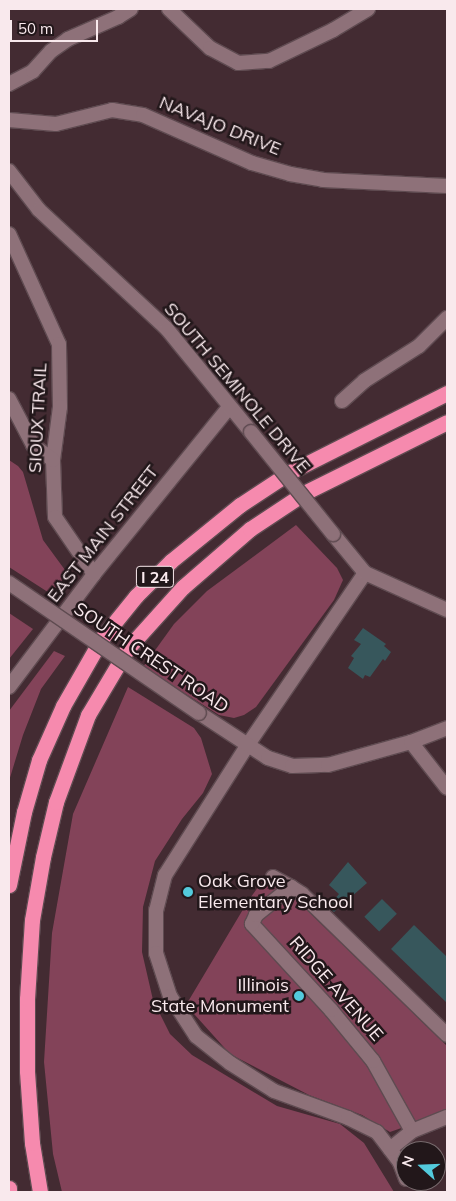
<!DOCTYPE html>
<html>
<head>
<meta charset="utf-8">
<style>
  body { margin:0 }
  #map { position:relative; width:456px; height:1201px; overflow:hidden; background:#432b32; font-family:Mulish,sans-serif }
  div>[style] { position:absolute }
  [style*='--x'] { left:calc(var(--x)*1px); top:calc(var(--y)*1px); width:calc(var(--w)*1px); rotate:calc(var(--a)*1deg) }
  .green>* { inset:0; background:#834359 }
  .building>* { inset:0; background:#37575c; transform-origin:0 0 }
  .roads { filter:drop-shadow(1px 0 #5f4b51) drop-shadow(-1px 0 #5f4b51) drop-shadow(0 1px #5f4b51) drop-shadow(0 -1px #5f4b51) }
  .minor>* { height:14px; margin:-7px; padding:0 7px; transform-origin:7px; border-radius:7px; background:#8e7179 }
  .tertiary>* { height:14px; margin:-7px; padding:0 7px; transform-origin:7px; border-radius:7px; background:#8e7179 }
  .motorway>* { height:15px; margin:-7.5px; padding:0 7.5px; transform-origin:7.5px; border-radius:7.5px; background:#f68aae }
  .bridges { filter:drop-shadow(1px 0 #5f4b51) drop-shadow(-1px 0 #5f4b51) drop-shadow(0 1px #5f4b51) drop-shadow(0 -1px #5f4b51) }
  .minor-bridge>* { height:14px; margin:-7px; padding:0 7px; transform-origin:7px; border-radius:7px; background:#8e7179 }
  .tertiary-bridge>* { height:14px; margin:-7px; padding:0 7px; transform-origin:7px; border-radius:7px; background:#8e7179 }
  .dots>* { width:14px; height:14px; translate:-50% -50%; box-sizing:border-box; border:2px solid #22171a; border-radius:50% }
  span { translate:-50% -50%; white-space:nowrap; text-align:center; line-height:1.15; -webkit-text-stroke:5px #22171a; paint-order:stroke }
  .shield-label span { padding:1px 4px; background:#22171a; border:1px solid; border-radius:4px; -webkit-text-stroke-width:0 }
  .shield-label { font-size:16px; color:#f9e9ed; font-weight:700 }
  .street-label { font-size:18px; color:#f9e9ed }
  .poi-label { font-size:18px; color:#f9e9ed }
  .left { translate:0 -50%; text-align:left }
  .right { translate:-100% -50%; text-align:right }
  .frame { position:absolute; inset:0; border:10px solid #f9e9ed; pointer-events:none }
  .north { position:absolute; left:396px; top:1141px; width:50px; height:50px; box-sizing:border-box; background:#22171a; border:1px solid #786b6e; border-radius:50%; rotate:290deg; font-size:14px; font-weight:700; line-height:20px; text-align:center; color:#f9e9ed }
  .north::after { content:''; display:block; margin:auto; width:18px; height:22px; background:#53cadc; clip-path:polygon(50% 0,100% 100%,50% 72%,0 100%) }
  .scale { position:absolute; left:10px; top:20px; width:88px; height:22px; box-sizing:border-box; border:2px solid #f9e9ed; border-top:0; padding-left:6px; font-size:15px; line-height:18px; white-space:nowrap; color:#f9e9ed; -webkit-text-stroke:4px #22171a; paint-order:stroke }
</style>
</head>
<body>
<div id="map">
  <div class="green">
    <div style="clip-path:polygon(9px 460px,18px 466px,23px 472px,43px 540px,65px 570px,61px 584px,54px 596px,9px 567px)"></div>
    <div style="clip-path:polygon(296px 525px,337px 568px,343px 580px,334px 600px,256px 707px,244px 715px,234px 718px,219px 715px,143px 667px,174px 624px,207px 591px)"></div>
    <div style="clip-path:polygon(9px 613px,33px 629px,9px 659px)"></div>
    <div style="clip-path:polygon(54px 651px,65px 656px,41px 689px,23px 735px,9px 781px,9px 711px)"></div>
    <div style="clip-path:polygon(128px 687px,194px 728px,201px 738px,212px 774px,203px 793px,182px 819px,155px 861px,143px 907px,142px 952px,153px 1000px,170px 1034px,192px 1055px,277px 1106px,340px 1124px,364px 1143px,394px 1192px,62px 1192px,53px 1154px,44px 1062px,52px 933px,73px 814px)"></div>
    <div style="clip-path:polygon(266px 876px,285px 889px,447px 1046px,447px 1112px,390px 1132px,362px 1115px,309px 1095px,230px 1054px,186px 1005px,248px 901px)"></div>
  </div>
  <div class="building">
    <div style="clip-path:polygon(363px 628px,386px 644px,384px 646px,391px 652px,385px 661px,383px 659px,370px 677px,365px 675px,363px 679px,348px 668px,354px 658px,351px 656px,361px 644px,354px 640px)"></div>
    <div style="clip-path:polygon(348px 862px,367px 883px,334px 912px,328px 907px,339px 894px,329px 885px)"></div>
    <div style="left:382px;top:899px;width:21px;height:25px;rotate:45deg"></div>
    <div style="clip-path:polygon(414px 925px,447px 957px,447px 1003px,391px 949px)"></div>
  </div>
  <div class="roads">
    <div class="minor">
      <div style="--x:169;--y:9;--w:57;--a:43.6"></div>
      <div style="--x:210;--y:48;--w:32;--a:28"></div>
      <div style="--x:238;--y:63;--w:31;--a:-4"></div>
      <div style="--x:269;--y:61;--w:71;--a:-25.8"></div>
      <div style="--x:333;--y:30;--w:41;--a:-31"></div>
      <div style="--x:9;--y:84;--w:27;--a:-28"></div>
      <div style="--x:33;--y:71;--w:27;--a:-48"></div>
      <div style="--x:51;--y:51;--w:21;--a:-35"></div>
      <div style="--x:68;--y:39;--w:55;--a:-23.7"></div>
      <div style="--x:118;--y:17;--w:15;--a:-32"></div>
      <div style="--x:9;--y:120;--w:47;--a:4.9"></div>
      <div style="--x:56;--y:124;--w:58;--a:-14"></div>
      <div style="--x:112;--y:110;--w:31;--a:9"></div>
      <div style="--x:143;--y:115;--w:119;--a:23.8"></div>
      <div style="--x:252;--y:163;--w:40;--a:16"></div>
      <div style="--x:290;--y:174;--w:34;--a:10"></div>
      <div style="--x:323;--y:180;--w:124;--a:2.8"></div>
      <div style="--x:9;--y:234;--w:121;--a:65.6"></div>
      <div style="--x:59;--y:344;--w:63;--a:89.1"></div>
      <div style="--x:60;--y:407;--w:53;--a:97.5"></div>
      <div style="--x:53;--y:460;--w:57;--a:88"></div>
      <div style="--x:55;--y:517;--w:69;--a:55.6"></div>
      <div style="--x:9;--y:399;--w:52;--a:62.4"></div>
      <div style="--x:33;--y:445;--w:25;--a:37"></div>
      <div style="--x:342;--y:401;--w:30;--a:-42"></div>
      <div style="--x:364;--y:381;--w:65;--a:-32.5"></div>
      <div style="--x:419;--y:346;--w:40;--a:-45"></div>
      <div style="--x:365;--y:573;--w:209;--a:124.3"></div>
      <div style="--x:247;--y:746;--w:153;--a:122.4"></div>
      <div style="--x:165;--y:875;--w:36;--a:104"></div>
      <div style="--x:156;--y:910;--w:43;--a:90"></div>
      <div style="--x:156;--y:953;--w:45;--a:72"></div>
      <div style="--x:170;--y:996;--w:48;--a:57"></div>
      <div style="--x:196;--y:1036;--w:43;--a:38.5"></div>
      <div style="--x:230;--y:1063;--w:52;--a:32.5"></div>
      <div style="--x:274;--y:1091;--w:79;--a:20"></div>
      <div style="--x:348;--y:1118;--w:32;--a:26"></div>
      <div style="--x:377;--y:1132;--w:39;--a:53"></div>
      <div style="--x:400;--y:1163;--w:17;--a:69"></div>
      <div style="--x:9;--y:687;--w:141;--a:-53"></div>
      <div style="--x:94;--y:574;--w:215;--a:-51"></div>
      <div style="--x:199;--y:713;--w:82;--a:33.1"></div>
      <div style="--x:268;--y:758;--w:25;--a:18"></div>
      <div style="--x:292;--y:766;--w:36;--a:-2"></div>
      <div style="--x:328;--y:765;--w:86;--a:-15.5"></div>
      <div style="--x:411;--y:742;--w:39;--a:-21"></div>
      <div style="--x:411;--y:742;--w:58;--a:52"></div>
      <div style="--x:273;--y:877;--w:21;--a:29"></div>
      <div style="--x:412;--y:1131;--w:80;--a:-119.1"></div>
      <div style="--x:373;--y:1061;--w:66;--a:-129.5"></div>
      <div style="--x:331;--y:1010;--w:117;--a:-132.6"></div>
      <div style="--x:252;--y:924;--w:10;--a:-66"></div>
      <div style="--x:256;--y:915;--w:45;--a:-38.7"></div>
      <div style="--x:291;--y:887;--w:13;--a:32"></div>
      <div style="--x:302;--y:894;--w:202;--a:44.2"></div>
      <div style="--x:390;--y:1149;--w:28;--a:-39"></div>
      <div style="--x:412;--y:1131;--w:38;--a:-22"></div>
    </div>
    <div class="tertiary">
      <div style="--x:9;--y:171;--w:49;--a:52.4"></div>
      <div style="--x:39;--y:210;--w:175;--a:42.9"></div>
      <div style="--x:167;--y:329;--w:133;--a:50.8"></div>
      <div style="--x:333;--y:534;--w:50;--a:50.6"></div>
      <div style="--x:365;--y:573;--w:90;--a:24.3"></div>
    </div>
    <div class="motorway">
      <div style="--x:9;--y:885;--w:75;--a:-78.4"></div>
      <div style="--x:24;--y:812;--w:54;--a:-73.9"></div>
      <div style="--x:39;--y:760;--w:59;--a:-66"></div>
      <div style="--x:63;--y:706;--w:78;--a:-60.2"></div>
      <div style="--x:102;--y:638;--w:54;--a:-51"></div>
      <div style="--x:136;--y:596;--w:49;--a:-45"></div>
      <div style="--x:171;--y:561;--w:89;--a:-39.1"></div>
      <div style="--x:240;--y:505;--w:60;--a:-33.4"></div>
      <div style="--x:290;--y:472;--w:176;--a:-26.7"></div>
      <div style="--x:9;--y:1188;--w:4;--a:90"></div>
      <div style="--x:40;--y:1192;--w:50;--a:-99.3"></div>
      <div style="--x:32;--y:1143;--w:72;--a:-94"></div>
      <div style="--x:27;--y:1071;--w:72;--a:-90"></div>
      <div style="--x:27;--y:999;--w:79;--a:-86.4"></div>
      <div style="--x:32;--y:920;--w:64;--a:-80.1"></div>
      <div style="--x:43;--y:857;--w:57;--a:-76.7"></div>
      <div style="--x:56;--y:802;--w:93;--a:-69.8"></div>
      <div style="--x:88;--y:715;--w:78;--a:-59.2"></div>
      <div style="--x:128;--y:648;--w:82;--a:-48"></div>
      <div style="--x:183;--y:587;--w:89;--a:-40.9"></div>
      <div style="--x:250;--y:529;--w:67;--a:-33.5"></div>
      <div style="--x:306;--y:492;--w:157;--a:-26.4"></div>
    </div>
  </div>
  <div class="bridges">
    <div class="minor-bridge">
      <div style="--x:9;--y:583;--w:230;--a:34.4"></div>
    </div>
    <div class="tertiary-bridge">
      <div style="--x:251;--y:432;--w:131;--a:51.2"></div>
    </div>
  </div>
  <div class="dots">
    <div style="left:188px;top:892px;background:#53cadc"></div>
    <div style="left:299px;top:996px;background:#53cadc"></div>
  </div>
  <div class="shield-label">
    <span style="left:155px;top:577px">I 24</span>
  </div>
  <div class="street-label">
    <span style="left:220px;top:126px;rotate:22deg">NAVAJO DRIVE</span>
    <span style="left:237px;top:388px;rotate:50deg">SOUTH SEMINOLE DRIVE</span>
    <span style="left:38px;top:418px;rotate:-87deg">SIOUX TRAIL</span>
    <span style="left:103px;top:534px;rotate:-52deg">EAST MAIN STREET</span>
    <span style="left:151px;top:658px;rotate:34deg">SOUTH CREST ROAD</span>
    <span style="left:336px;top:989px;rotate:49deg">RIDGE AVENUE</span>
  </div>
  <div class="poi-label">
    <span class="left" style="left:198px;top:892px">Oak Grove<br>Elementary School</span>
    <span class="right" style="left:289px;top:996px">Illinois<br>State Monument</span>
  </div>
  <div class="frame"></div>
  <div class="north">N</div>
  <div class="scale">50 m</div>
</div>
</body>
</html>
